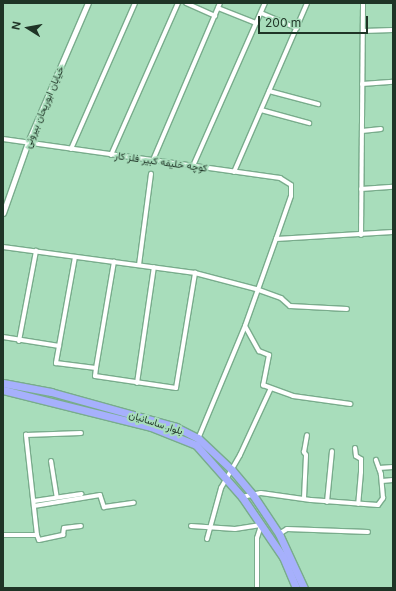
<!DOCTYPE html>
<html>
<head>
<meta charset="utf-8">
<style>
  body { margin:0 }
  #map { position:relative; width:396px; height:591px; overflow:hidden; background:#a8ddbb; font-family:Inter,Vazirmatn,sans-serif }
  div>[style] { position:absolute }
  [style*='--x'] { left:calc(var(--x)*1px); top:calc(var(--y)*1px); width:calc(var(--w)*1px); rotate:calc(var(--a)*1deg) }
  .roads { filter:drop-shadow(1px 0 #79ac8c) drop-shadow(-1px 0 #79ac8c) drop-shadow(0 1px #79ac8c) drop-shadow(0 -1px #79ac8c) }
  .minor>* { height:4px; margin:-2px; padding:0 2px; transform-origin:2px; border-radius:2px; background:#fff }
  .tertiary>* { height:5px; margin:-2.5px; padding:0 2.5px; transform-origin:2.5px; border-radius:2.5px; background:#fff }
  .trunk>* { height:7px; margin:-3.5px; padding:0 3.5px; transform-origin:3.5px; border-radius:3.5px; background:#a6b0fc }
  span { translate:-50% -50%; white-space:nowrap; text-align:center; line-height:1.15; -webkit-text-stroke:4px #a8ddbb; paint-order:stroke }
  .street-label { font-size:10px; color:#1f3426 }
  .frame { position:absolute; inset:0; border:4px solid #1f3426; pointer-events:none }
  .north { position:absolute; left:8px; top:8px; width:40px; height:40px; -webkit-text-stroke:3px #a8ddbb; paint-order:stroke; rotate:281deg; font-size:11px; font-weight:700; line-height:16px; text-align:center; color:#1f3426 }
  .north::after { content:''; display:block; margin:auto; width:14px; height:18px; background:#1f3426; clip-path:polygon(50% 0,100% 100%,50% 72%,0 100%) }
  .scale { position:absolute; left:258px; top:16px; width:110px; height:18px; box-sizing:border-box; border:2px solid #1f3426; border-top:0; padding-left:5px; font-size:12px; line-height:14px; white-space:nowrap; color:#1f3426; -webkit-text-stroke:3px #a8ddbb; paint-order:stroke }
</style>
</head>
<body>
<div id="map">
  <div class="roads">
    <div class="minor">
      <div style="--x:186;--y:3;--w:32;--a:24"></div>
      <div style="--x:218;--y:8;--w:41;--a:21.5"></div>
      <div style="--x:261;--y:13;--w:39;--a:23"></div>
      <div style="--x:363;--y:31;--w:30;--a:-2"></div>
      <div style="--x:362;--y:84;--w:31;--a:-4"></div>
      <div style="--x:269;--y:91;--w:51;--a:14.9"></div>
      <div style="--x:261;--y:110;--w:50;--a:15.2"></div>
      <div style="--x:362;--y:131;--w:19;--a:-6"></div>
      <div style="--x:3;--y:139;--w:280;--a:8"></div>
      <div style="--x:280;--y:178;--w:13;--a:32"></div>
      <div style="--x:291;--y:185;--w:11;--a:90"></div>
      <div style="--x:291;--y:196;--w:46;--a:109.2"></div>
      <div style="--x:71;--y:149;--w:159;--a:-66.3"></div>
      <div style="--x:111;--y:155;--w:166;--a:-66.2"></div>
      <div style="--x:153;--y:160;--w:171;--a:-66.9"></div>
      <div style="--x:193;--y:166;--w:178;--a:-66.2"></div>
      <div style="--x:234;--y:172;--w:184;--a:-66.6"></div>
      <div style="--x:361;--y:189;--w:32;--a:-4"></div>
      <div style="--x:361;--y:235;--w:232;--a:-89.5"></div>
      <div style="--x:3;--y:247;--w:194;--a:7.7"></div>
      <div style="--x:195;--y:273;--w:63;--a:14.7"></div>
      <div style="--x:256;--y:289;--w:27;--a:20"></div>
      <div style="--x:281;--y:298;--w:12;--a:42"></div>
      <div style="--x:290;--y:306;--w:57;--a:3"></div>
      <div style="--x:75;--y:257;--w:108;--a:100.2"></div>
      <div style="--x:56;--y:363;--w:40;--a:7.1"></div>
      <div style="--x:96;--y:368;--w:8;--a:97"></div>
      <div style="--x:95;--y:376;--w:82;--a:8.4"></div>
      <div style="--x:176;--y:388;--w:117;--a:-80.6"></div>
      <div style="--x:139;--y:265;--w:92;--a:-82.5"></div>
      <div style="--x:245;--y:326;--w:29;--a:61"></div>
      <div style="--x:259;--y:351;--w:11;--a:22"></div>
      <div style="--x:269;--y:355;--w:31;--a:101"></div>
      <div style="--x:263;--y:385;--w:32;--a:20"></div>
      <div style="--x:293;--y:396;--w:58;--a:8"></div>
      <div style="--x:3;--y:337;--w:57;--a:9.1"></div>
      <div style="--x:19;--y:341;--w:92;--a:-79.3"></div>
      <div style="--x:96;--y:368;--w:108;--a:-80.4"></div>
      <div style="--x:137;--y:383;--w:117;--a:-81.7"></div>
      <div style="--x:198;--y:439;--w:122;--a:-67.4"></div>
      <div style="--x:245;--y:326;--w:92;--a:-70.4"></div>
      <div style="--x:276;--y:239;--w:117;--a:-3.4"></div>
      <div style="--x:355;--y:448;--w:8;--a:83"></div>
      <div style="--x:356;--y:456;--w:6;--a:31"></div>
      <div style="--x:361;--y:459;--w:13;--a:90"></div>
      <div style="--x:361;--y:472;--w:32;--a:95"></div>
      <div style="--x:51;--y:461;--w:36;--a:81"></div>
      <div style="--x:379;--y:468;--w:14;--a:-4"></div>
      <div style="--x:382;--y:481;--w:11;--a:-5"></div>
      <div style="--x:242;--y:497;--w:19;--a:-12"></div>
      <div style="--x:261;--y:493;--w:50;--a:8"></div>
      <div style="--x:311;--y:500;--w:67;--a:4.3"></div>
      <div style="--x:378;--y:505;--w:9;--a:-54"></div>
      <div style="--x:383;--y:498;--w:24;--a:-95"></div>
      <div style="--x:381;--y:474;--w:15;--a:-110"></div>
      <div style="--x:304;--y:498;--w:43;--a:-87.3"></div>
      <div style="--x:306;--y:455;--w:4;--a:-124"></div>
      <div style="--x:304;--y:452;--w:17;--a:-80"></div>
      <div style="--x:34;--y:501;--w:48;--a:-8.5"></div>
      <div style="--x:327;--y:502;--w:51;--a:-84.4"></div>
      <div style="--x:34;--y:506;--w:67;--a:-9.5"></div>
      <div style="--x:100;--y:495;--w:13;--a:72"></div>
      <div style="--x:104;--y:507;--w:30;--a:-8"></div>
      <div style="--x:191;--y:526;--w:44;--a:3.9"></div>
      <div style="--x:235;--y:529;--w:26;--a:-9"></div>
      <div style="--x:279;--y:534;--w:9;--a:-32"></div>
      <div style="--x:287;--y:529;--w:81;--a:2.1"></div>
      <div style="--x:3;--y:535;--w:34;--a:0"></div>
      <div style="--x:37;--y:535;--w:5;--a:68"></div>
      <div style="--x:39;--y:540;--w:25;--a:-12"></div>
      <div style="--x:63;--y:535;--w:7;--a:-82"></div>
      <div style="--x:64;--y:528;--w:17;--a:-7"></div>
      <div style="--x:37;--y:535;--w:101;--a:-96.3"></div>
      <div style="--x:26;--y:435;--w:55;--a:-2.1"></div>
      <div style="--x:207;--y:539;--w:53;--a:-74.6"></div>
      <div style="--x:221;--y:488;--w:38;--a:-60"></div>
      <div style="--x:240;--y:455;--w:72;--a:-65.2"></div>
      <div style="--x:257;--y:588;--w:50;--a:-90"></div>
      <div style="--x:257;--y:538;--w:13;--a:-72"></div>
    </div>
    <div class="tertiary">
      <div style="--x:3;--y:213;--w:75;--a:-70.6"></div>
      <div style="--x:28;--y:142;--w:151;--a:-66.7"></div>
    </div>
    <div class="trunk">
      <div style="--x:3;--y:383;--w:49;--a:10.6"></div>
      <div style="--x:51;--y:392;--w:130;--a:15.6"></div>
      <div style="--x:176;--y:427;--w:25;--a:27"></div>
      <div style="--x:198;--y:438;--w:47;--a:43.3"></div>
      <div style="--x:232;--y:470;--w:33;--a:50"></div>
      <div style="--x:253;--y:495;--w:47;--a:56.3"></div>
      <div style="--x:279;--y:534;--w:60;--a:65.2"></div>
      <div style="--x:3;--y:390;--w:153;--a:14"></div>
      <div style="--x:151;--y:427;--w:48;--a:21.8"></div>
      <div style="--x:196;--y:445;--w:69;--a:48.5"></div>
      <div style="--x:242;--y:497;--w:73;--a:55.7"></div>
      <div style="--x:283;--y:557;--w:34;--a:67"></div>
    </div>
  </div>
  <div class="street-label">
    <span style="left:44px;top:107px;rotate:-67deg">خیابان ابوریحان بیرونی</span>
    <span style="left:161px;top:162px;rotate:8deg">کوچه خلیفه کبیر فلز کار</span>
    <span style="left:156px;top:423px;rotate:18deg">بلوار ساسانیان</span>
  </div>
  <div class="frame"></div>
  <div class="north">N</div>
  <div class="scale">200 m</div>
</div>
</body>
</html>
